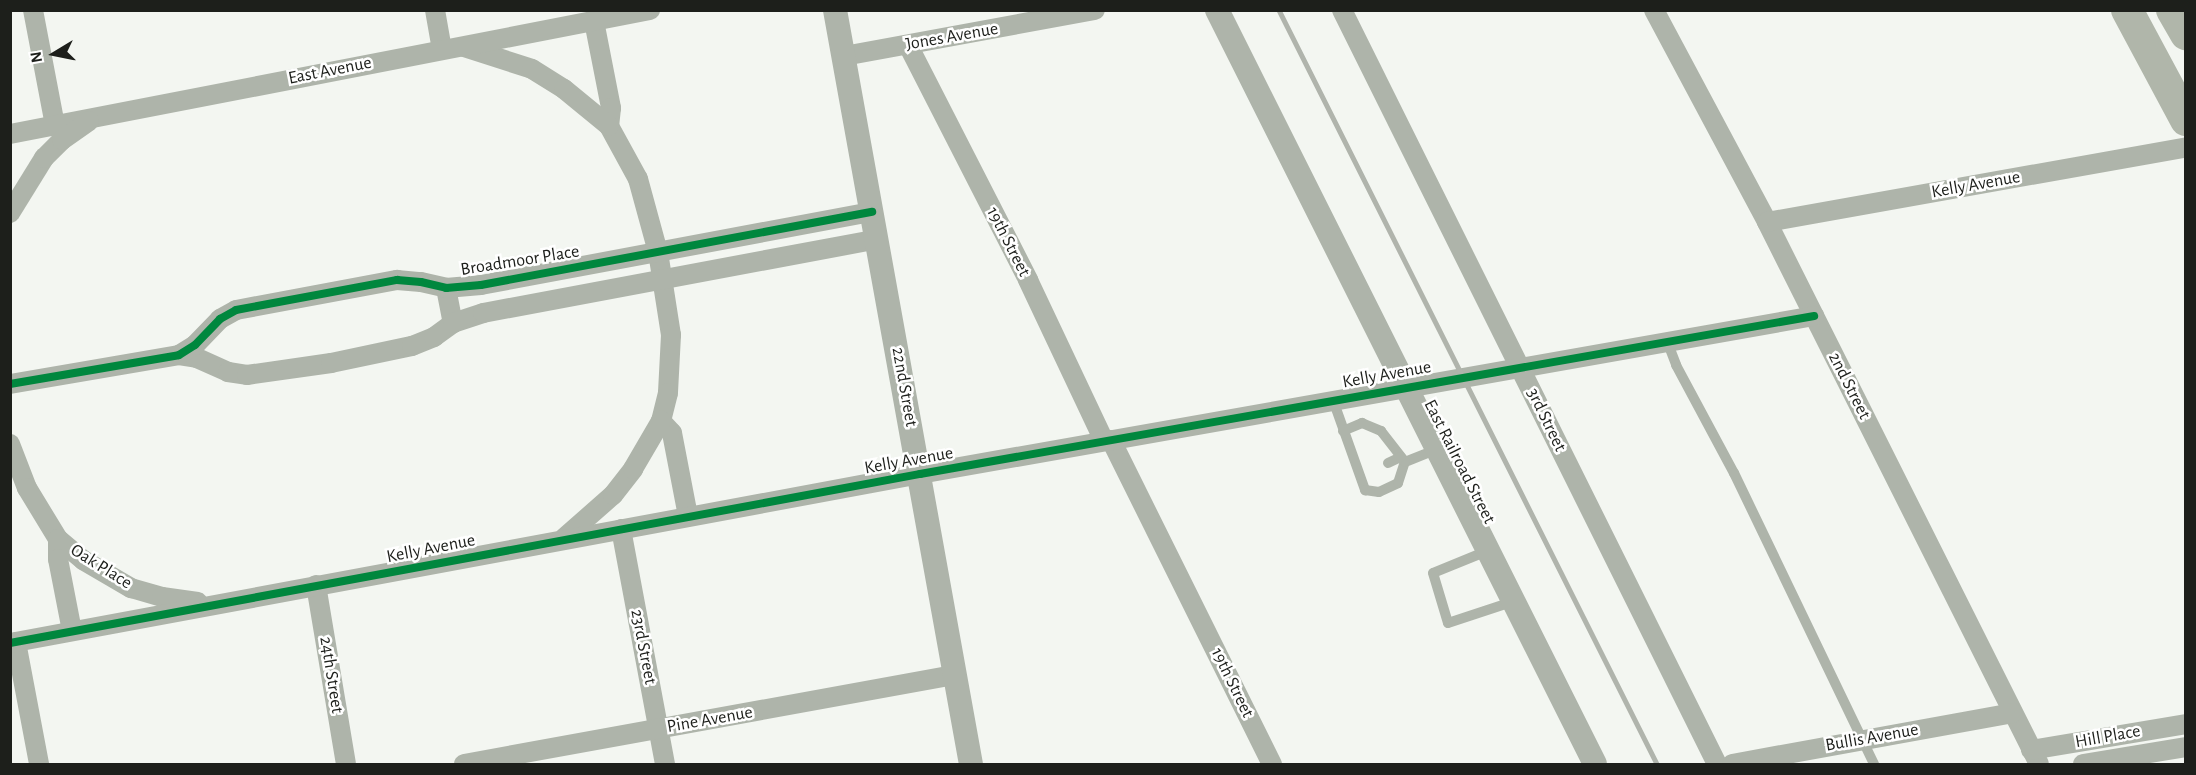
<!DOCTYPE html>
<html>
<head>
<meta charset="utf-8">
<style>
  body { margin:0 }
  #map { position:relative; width:2196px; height:775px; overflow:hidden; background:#f3f6f1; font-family:"Alegreya Sans",sans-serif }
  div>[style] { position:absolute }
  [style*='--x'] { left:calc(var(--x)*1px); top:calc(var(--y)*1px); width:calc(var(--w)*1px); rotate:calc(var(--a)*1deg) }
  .service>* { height:10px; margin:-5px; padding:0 5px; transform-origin:5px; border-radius:5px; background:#aeb4aa }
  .minor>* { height:20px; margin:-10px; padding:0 10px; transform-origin:10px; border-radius:10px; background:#aeb4aa }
  .tertiary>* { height:24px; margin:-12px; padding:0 12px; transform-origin:12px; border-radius:12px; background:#aeb4aa }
  .primary>* { height:32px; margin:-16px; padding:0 16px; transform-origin:16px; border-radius:16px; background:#b0b6aa }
  .rail>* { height:4.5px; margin:-2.25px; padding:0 2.25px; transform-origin:2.25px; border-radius:2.25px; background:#b0b4ac }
  .cycleway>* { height:8px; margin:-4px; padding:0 4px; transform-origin:4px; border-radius:4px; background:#00873e }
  span { translate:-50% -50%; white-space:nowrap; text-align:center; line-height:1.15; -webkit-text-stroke:5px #fff; paint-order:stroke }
  .street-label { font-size:18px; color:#1d1f1b }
  .frame { position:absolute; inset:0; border:12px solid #1d1f1b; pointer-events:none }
  .north { position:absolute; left:24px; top:24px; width:60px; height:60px; -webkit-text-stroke:4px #fff; paint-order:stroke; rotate:260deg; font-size:16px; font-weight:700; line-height:24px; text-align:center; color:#1d1f1b }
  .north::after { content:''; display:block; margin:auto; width:21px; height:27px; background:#1d1f1b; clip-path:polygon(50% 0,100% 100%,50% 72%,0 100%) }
</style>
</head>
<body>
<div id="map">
  <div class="service">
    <div style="--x:1667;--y:341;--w:26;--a:69"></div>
    <div style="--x:1676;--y:365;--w:123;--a:61.8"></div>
    <div style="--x:1734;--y:473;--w:323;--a:64.3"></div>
    <div style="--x:1333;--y:400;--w:96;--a:70.4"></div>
    <div style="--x:1365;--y:490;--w:14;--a:8"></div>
    <div style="--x:1379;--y:492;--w:21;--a:-25"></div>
    <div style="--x:1398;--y:483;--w:22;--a:-72"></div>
    <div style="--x:1405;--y:462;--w:32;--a:-22"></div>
    <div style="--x:1343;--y:431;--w:21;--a:-23"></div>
    <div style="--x:1362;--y:423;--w:21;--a:23"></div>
    <div style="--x:1381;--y:431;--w:39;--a:52"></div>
    <div style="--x:1388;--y:463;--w:14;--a:-25"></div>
    <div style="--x:1487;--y:551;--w:58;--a:157.8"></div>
    <div style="--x:1433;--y:573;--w:52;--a:73.3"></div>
    <div style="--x:1448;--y:623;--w:67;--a:-18.2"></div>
  </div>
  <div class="minor">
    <div style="--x:33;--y:10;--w:117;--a:79.2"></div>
    <div style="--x:435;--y:10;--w:40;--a:80"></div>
    <div style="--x:1342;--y:10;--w:842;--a:63.56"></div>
    <div style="--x:1654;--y:10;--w:240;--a:61.9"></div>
    <div style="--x:1767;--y:222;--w:606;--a:63.35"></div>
    <div style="--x:594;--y:21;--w:89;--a:78.9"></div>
    <div style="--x:611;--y:108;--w:18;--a:96"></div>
    <div style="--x:609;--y:126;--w:60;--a:61.3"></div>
    <div style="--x:638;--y:179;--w:76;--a:74.7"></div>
    <div style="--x:658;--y:252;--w:84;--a:81.1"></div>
    <div style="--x:671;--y:335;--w:58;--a:93"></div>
    <div style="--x:668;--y:393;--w:29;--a:104"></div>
    <div style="--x:661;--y:421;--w:16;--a:47"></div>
    <div style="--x:672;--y:433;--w:85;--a:79.1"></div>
    <div style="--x:908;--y:45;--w:264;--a:62.9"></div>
    <div style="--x:1028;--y:280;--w:178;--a:64.7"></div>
    <div style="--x:464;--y:47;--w:71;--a:17.9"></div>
    <div style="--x:532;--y:69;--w:38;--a:32"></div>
    <div style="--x:564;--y:89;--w:58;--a:39.4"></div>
    <div style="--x:844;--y:56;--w:255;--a:-10.4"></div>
    <div style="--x:10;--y:134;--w:652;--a:-10.97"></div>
    <div style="--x:10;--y:213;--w:65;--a:-58.3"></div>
    <div style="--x:44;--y:158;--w:25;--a:-45"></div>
    <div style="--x:62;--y:140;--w:33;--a:-35"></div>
    <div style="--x:1767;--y:222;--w:426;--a:-10.1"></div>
    <div style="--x:446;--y:288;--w:36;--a:79"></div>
    <div style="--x:179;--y:355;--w:18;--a:9"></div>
    <div style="--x:197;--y:358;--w:34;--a:24"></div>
    <div style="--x:228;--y:372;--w:19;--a:9"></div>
    <div style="--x:247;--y:375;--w:85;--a:-8.1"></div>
    <div style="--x:331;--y:363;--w:83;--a:-11.9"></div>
    <div style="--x:412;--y:346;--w:24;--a:-22"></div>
    <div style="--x:434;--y:337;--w:24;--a:-36"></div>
    <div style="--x:453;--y:323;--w:32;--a:-18"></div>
    <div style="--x:483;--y:313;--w:401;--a:-10.6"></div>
    <div style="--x:10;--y:384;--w:171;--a:-9.7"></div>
    <div style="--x:179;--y:355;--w:19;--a:-32"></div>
    <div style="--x:195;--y:345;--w:36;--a:-46"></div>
    <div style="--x:220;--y:319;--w:18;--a:-29"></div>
    <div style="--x:236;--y:310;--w:164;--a:-10.6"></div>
    <div style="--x:397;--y:280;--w:24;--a:5"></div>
    <div style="--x:421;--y:282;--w:26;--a:13"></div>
    <div style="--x:446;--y:288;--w:35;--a:-5"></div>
    <div style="--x:481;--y:285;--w:398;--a:-10.6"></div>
    <div style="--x:1111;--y:440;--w:362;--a:63.6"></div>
    <div style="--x:10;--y:444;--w:47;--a:68.9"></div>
    <div style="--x:27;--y:488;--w:60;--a:58.7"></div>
    <div style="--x:58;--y:539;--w:33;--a:40"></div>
    <div style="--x:83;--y:560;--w:56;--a:30.3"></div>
    <div style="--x:131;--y:588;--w:32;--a:16"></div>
    <div style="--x:162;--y:597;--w:36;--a:8"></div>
    <div style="--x:621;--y:529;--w:239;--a:79.4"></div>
    <div style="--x:564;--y:538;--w:65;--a:-41.3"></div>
    <div style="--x:613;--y:495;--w:33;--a:-52"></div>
    <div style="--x:633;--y:469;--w:56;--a:-59.7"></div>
    <div style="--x:58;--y:539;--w:20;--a:90"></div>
    <div style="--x:58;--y:559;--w:73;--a:79"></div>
    <div style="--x:316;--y:585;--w:181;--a:80.5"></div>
    <div style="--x:16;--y:642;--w:124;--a:79.3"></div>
    <div style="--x:10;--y:643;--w:926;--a:-10.52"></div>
    <div style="--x:920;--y:474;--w:908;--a:-10.02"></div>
    <div style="--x:2031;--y:750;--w:157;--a:-9.5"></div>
    <div style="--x:464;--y:764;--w:500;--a:-10.3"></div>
    <div style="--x:1732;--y:764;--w:285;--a:-10.3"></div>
    <div style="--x:2083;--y:764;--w:104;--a:-9.4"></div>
  </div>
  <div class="tertiary">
    <div style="--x:835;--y:10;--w:766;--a:79.78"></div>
    <div style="--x:1217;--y:10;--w:843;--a:63.37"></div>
  </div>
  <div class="primary">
    <div style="--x:2127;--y:10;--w:125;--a:61.8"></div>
    <div style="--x:2172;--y:10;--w:28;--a:60"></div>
  </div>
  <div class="rail">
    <div style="--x:1279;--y:10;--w:843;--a:63.37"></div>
  </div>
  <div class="cycleway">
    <div style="--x:10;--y:384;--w:171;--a:-9.7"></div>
    <div style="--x:179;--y:355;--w:19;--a:-32"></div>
    <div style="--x:195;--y:345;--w:36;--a:-46"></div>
    <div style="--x:220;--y:319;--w:18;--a:-29"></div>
    <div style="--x:236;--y:310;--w:164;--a:-10.6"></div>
    <div style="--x:397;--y:280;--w:24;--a:5"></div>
    <div style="--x:421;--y:282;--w:26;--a:13"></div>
    <div style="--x:446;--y:288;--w:35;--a:-5"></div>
    <div style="--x:481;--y:285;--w:398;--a:-10.6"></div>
    <div style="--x:10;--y:643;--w:926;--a:-10.52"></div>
    <div style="--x:920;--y:474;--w:908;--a:-10.02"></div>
  </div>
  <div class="street-label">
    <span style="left:952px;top:37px;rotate:-10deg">Jones Avenue</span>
    <span style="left:330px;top:71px;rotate:-11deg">East Avenue</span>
    <span style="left:1976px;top:185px;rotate:-10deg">Kelly Avenue</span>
    <span style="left:1008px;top:242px;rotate:63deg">19th Street</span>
    <span style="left:520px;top:261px;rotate:-9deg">Broadmoor Place</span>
    <span style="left:1387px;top:375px;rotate:-10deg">Kelly Avenue</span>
    <span style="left:1849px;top:386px;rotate:63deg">2nd Street</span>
    <span style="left:904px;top:387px;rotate:80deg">22nd Street</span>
    <span style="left:1546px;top:420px;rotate:64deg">3rd Street</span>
    <span style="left:909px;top:461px;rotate:-10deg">Kelly Avenue</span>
    <span style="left:1459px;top:462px;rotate:63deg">East Railroad Street</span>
    <span style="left:431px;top:549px;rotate:-11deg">Kelly Avenue</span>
    <span style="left:101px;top:567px;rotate:32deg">Oak Place</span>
    <span style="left:643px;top:647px;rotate:79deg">23rd Street</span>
    <span style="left:331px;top:675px;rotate:81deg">24th Street</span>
    <span style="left:1232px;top:683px;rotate:64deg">19th Street</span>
    <span style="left:710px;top:720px;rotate:-10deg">Pine Avenue</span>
    <span style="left:2108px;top:737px;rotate:-10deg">Hill Place</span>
    <span style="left:1872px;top:738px;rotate:-10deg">Bullis Avenue</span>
  </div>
  <div class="frame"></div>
  <div class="north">N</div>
</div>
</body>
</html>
